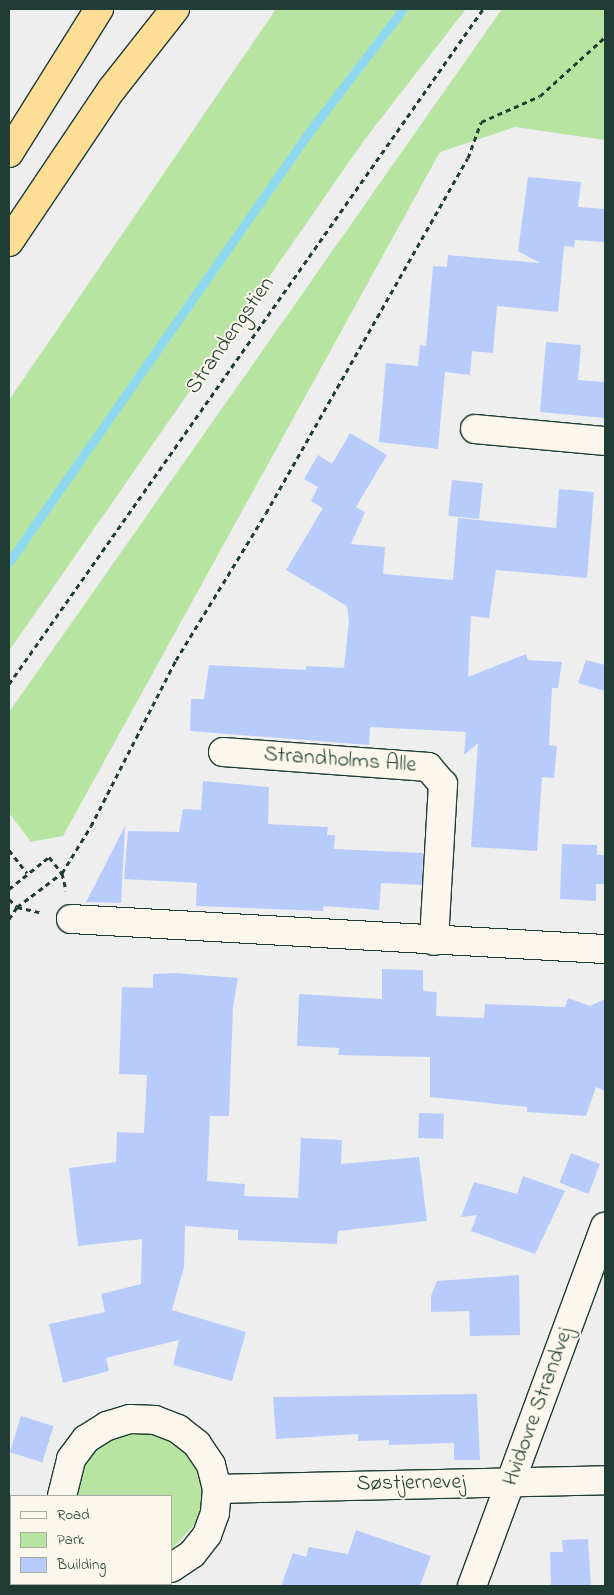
<!DOCTYPE html>
<html>
<head>
<meta charset="utf-8">
<style>
  body { margin:0 }
  #map { position:relative; width:614px; height:1595px; overflow:hidden; background:#eeeeef; font-family:"Indie Flower",sans-serif }
  div>[style] { position:absolute }
  [style*='--x'] { left:calc(var(--x)*1px); top:calc(var(--y)*1px); width:calc(var(--w)*1px); rotate:calc(var(--a)*1deg) }
  .green>* { inset:0; background:#b8e4a2 }
  .stream>* { height:9px; margin:-4.5px; padding:0 4.5px; transform-origin:4.5px; border-radius:4.5px; background:#8fd9f0 }
  .building>* { inset:0; background:#b8ccfb; transform-origin:0 0 }
  .path>* { height:3px; margin-top:-1.5px; transform-origin:0; background:repeating-linear-gradient(90deg,#1f3d34 0 5px,transparent 0 9px) }
  .roads { filter:drop-shadow(1px 0 #1f3d34) drop-shadow(-1px 0 #1f3d34) drop-shadow(0 1px #1f3d34) drop-shadow(0 -1px #1f3d34) }
  .minor>* { height:28px; margin:-14px; padding:0 14px; transform-origin:14px; border-radius:14px; background:#fbf7ec }
  .highway>* { height:28px; margin:-14px; padding:0 14px; transform-origin:14px; border-radius:14px; background:#fedd96 }
  span { translate:-50% -50%; white-space:nowrap; text-align:center; line-height:1.15; -webkit-text-stroke:4px #fbf7ec; paint-order:stroke }
  .street-label { font-size:22px; color:#1f3d34 }
  .frame { position:absolute; inset:0; border:10px solid #1f3d34; pointer-events:none }
  .legend { position:absolute; left:10px; top:1495px; width:162px; height:90px; box-sizing:border-box; background:#fbf7ec; border:1px solid #a3ada2; margin:0; padding:6px 9px; list-style:none; font-size:15px; color:#1f3d34 }
  .legend li { display:flex; align-items:center; gap:10px; height:25px }
  .legend b { width:25px; border:1px solid #a3ada2 }
</style>
</head>
<body>
<div id="map">
  <div class="green">
    <div style="clip-path:polygon(276px 9px,466px 9px,365px 139px,9px 651px,9px 400px)"></div>
    <div style="clip-path:polygon(502px 9px,605px 9px,605px 140px,515px 127px,440px 152px,63px 836px,31px 842px,9px 813px,9px 712px)"></div>
    <div style="clip-path:polygon(127px 1430px,150px 1431px,175px 1441px,191px 1457px,201px 1477px,203px 1500px,197px 1522px,171px 1550px,171px 1496px,74px 1496px,85px 1457px,101px 1441px)"></div>
  </div>
  <div class="stream">
    <div style="--x:9;--y:562;--w:521;--a:-55.09"></div>
    <div style="--x:307;--y:135;--w:158;--a:-52.7"></div>
  </div>
  <div class="building">
    <div style="clip-path:polygon(528px 177px,581px 182px,578px 207px,605px 209px,605px 242px,575px 240px,574px 247px,564px 246px,558px 312px,497px 306px,493px 353px,472px 351px,470px 375px,445px 372px,438px 449px,379px 442px,386px 363px,418px 366px,420px 345px,426px 346px,433px 266px,447px 267px,448px 255px,540px 263px,518px 251px)"></div>
    <div style="clip-path:polygon(546px 342px,581px 345px,578px 380px,605px 382px,605px 418px,540px 412px)"></div>
    <div style="clip-path:polygon(350px 433px,387px 455px,356px 507px,365px 512px,351px 544px,385px 547px,383px 574px,453px 580px,458px 518px,556px 528px,559px 489px,594px 492px,587px 578px,496px 570px,489px 618px,471px 616px,468px 677px,526px 654px,528px 660px,562px 662px,558px 688px,552px 688px,549px 745px,557px 746px,554px 778px,542px 777px,537px 851px,471px 847px,478px 743px,464px 755px,466px 732px,370px 727px,369px 745px,190px 731px,191px 699px,204px 699px,209px 665px,306px 670px,306px 666px,344px 668px,349px 621px,347px 606px,286px 570px,323px 508px,311px 501px,318px 487px,304px 479px,318px 455px,332px 464px)"></div>
    <div style="left:452px;top:480px;width:31px;height:36px;rotate:6deg"></div>
    <div style="clip-path:polygon(586px 660px,605px 665px,605px 691px,578px 683px)"></div>
    <div style="clip-path:polygon(203px 781px,269px 787px,268px 824px,328px 827px,327px 835px,335px 835px,334px 849px,423px 853px,422px 885px,381px 883px,379px 910px,323px 906px,323px 911px,196px 906px,197px 883px,124px 879px,128px 831px,179px 832px,183px 809px,201px 810px)"></div>
    <div style="clip-path:polygon(125px 826px,121px 903px,86px 902px)"></div>
    <div style="clip-path:polygon(562px 844px,597px 845px,597px 855px,605px 855px,605px 884px,596px 884px,596px 901px,560px 899px)"></div>
    <div style="clip-path:polygon(382px 969px,423px 970px,423px 991px,437px 992px,436px 1016px,484px 1018px,485px 1004px,565px 1007px,568px 998px,590px 1006px,605px 999px,605px 1091px,596px 1087px,586px 1116px,527px 1112px,527px 1107px,430px 1097px,430px 1057px,338px 1055px,339px 1048px,297px 1046px,299px 994px,382px 999px)"></div>
    <div style="clip-path:polygon(175px 973px,238px 978px,233px 1007px,229px 1116px,210px 1116px,207px 1181px,245px 1184px,244px 1196px,298px 1198px,301px 1138px,342px 1140px,341px 1164px,419px 1157px,427px 1221px,338px 1231px,337px 1244px,238px 1240px,238px 1230px,185px 1226px,184px 1267px,172px 1310px,246px 1332px,232px 1381px,173px 1365px,179px 1340px,106px 1358px,109px 1371px,63px 1383px,49px 1324px,105px 1312px,101px 1294px,141px 1284px,142px 1239px,78px 1246px,69px 1168px,116px 1162px,117px 1132px,144px 1133px,147px 1075px,119px 1074px,122px 987px,153px 988px,153px 974px)"></div>
    <div style="left:419px;top:1113px;width:25px;height:25px;rotate:2deg"></div>
    <div style="left:571px;top:1153px;width:31px;height:32px;rotate:21deg"></div>
    <div style="clip-path:polygon(523px 1176px,565px 1191px,535px 1254px,471px 1231px,477px 1215px,461px 1217px,474px 1182px,517px 1194px)"></div>
    <div style="clip-path:polygon(519px 1275px,520px 1335px,470px 1336px,469px 1311px,431px 1312px,431px 1296px,437px 1281px)"></div>
    <div style="clip-path:polygon(477px 1394px,480px 1460px,454px 1460px,454px 1443px,389px 1445px,389px 1440px,358px 1441px,358px 1434px,276px 1439px,273px 1397px)"></div>
    <div style="left:21px;top:1416px;width:34px;height:38px;rotate:17deg"></div>
    <div style="clip-path:polygon(356px 1530px,431px 1556px,420px 1586px,281px 1586px,293px 1553px,306px 1557px,309px 1547px,348px 1554px)"></div>
    <div style="clip-path:polygon(588px 1539px,591px 1586px,551px 1586px,550px 1552px,563px 1552px,562px 1540px)"></div>
  </div>
  <div class="path">
    <div style="--x:9;--y:684;--w:825;--a:-54.92"></div>
    <div style="--x:9;--y:850;--w:29;--a:52"></div>
    <div style="--x:9;--y:889;--w:51;--a:-38.7"></div>
    <div style="--x:49;--y:857;--w:21;--a:51"></div>
    <div style="--x:62;--y:873;--w:18;--a:77"></div>
    <div style="--x:9;--y:899;--w:11;--a:45"></div>
    <div style="--x:17;--y:907;--w:26;--a:13"></div>
    <div style="--x:9;--y:919;--w:14;--a:-56"></div>
    <div style="--x:17;--y:907;--w:56;--a:-37.1"></div>
    <div style="--x:62;--y:873;--w:55;--a:-58.3"></div>
    <div style="--x:91;--y:826;--w:186;--a:-62.9"></div>
    <div style="--x:176;--y:660;--w:172;--a:-58.5"></div>
    <div style="--x:266;--y:513;--w:408;--a:-60.4"></div>
    <div style="--x:468;--y:158;--w:38;--a:-70"></div>
    <div style="--x:481;--y:122;--w:64;--a:-23.8"></div>
    <div style="--x:540;--y:96;--w:88;--a:-42.2"></div>
    <div style="--x:9;--y:1521;--w:2;--a:0"></div>
  </div>
  <div class="roads">
    <div class="minor">
      <div style="--x:475;--y:429;--w:131;--a:5.3"></div>
      <div style="--x:223;--y:752;--w:206;--a:4.2"></div>
      <div style="--x:428;--y:767;--w:23;--a:49"></div>
      <div style="--x:443;--y:784;--w:157;--a:93.3"></div>
      <div style="--x:71;--y:919;--w:535;--a:3.22"></div>
      <div style="--x:217;--y:1489;--w:388;--a:-1.3"></div>
      <div style="--x:62;--y:1496;--w:38;--a:-76"></div>
      <div style="--x:71;--y:1459;--w:25;--a:-53"></div>
      <div style="--x:86;--y:1439;--w:25;--a:-32"></div>
      <div style="--x:107;--y:1426;--w:24;--a:-17"></div>
      <div style="--x:130;--y:1419;--w:25;--a:2"></div>
      <div style="--x:155;--y:1420;--w:25;--a:21"></div>
      <div style="--x:178;--y:1429;--w:24;--a:38"></div>
      <div style="--x:197;--y:1444;--w:25;--a:56"></div>
      <div style="--x:211;--y:1465;--w:25;--a:76"></div>
      <div style="--x:217;--y:1489;--w:24;--a:95"></div>
      <div style="--x:215;--y:1513;--w:23;--a:110"></div>
      <div style="--x:207;--y:1535;--w:24;--a:128"></div>
      <div style="--x:192;--y:1554;--w:25;--a:146"></div>
      <div style="--x:472;--y:1586;--w:383;--a:-69.7"></div>
    </div>
    <div class="highway">
      <div style="--x:9;--y:153;--w:170;--a:-58"></div>
      <div style="--x:9;--y:242;--w:184;--a:-56.1"></div>
      <div style="--x:112;--y:89;--w:102;--a:-51.8"></div>
    </div>
  </div>
  <div class="street-label">
    <span style="left:231px;top:336px;rotate:-55deg">Strandengstien</span>
    <span style="left:340px;top:761px;rotate:4deg">Strandholms Alle</span>
    <span style="left:539px;top:1407px;rotate:-70deg">Hvidovre Strandvej</span>
    <span style="left:411px;top:1484px;rotate:-1deg">Søstjernevej</span>
  </div>
  <div class="frame"></div>
  <ul class="legend">
  <li><b style="height:6px;background:#fbf7ec"></b>Road</li>
  <li><b style="height:14px;background:#b8e4a2"></b>Park</li>
  <li><b style="height:14px;background:#b8ccfb"></b>Building</li>
  </ul>
</div>
</body>
</html>
